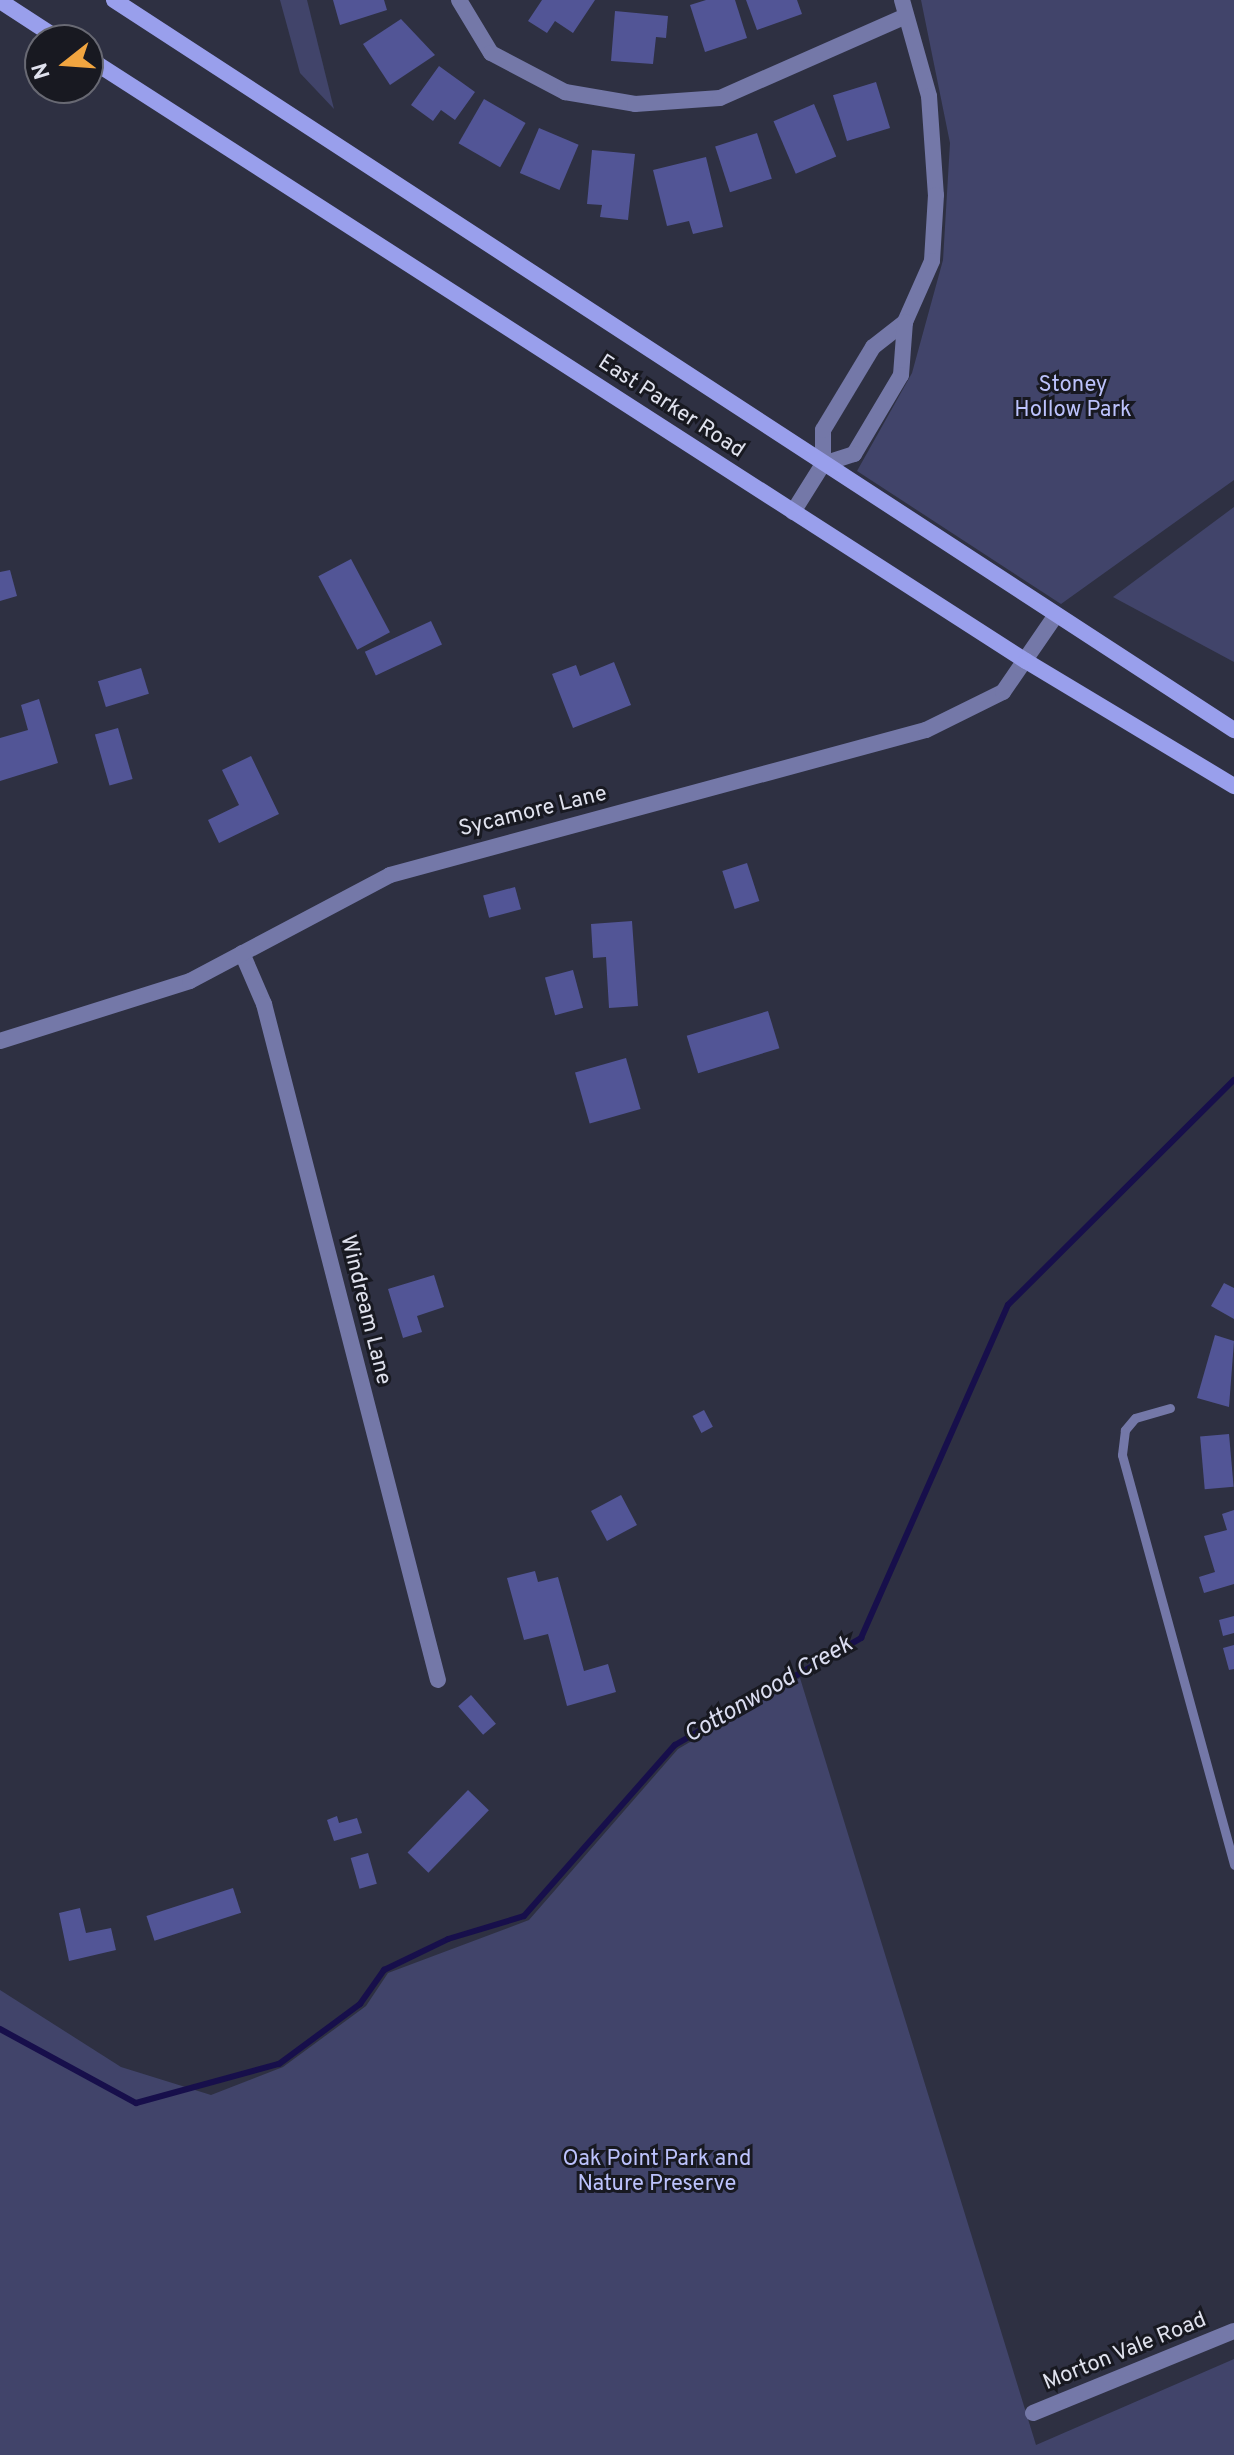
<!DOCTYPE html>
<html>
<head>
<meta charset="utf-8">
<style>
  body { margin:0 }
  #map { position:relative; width:1234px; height:2455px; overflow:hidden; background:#2e3042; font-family:Overpass,sans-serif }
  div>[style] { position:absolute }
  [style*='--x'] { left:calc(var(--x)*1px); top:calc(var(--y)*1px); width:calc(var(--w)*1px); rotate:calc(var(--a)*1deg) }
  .green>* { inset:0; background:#41446a }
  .stream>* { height:6px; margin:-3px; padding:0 3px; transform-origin:3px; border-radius:3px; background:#170f4b }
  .building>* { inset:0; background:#525596; transform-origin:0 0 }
  .service>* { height:9px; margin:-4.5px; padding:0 4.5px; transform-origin:4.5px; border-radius:4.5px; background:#7478a8 }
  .minor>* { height:16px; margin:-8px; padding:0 8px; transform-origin:8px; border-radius:8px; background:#7478a8 }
  .secondary>* { height:16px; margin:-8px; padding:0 8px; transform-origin:8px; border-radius:8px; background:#999fec }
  span { translate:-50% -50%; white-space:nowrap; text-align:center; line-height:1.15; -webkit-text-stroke:6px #181921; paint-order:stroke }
  .park-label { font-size:22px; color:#bcc2fc }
  .street-label { font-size:22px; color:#e0e2ee }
  .water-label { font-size:24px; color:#dbddf1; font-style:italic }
  .north { position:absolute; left:24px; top:24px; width:80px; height:80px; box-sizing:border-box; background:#181921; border:2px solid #686973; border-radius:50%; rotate:253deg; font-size:22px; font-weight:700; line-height:32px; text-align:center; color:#e0e2ee }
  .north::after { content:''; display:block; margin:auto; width:28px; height:36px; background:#f1a540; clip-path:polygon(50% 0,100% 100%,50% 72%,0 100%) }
</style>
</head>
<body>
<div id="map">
  <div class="green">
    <div style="clip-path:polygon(280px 0,307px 0,334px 109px,300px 73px)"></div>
    <div style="clip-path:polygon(921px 0,1234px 0,1234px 480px,1061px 604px,857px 471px,912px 373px,943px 260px,950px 143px)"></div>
    <div style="clip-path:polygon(1234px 507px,1234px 662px,1113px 597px)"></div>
    <div style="clip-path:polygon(800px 1678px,1036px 2445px,1234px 2359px,1234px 2455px,0 2455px,0 1990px,121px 2067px,211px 2095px,283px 2067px,366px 2006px,388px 1973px,529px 1920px,678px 1749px)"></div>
  </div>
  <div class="stream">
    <div style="--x:0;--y:2029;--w:155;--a:28.6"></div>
    <div style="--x:136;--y:2103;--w:148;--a:-15.3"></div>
    <div style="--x:279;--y:2064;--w:101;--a:-36.5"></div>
    <div style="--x:360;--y:2004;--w:42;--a:-54.8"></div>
    <div style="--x:384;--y:1970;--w:71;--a:-25.8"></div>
    <div style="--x:448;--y:1939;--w:79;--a:-16.8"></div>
    <div style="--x:524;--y:1916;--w:228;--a:-48.6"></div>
    <div style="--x:675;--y:1745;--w:215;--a:-29.9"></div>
    <div style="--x:861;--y:1638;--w:364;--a:-66.2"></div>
    <div style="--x:1008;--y:1305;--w:319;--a:-44.9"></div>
  </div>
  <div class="building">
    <div style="clip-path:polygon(333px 0,384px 0,387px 10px,340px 25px)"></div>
    <div style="clip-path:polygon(542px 0,595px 0,573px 33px,555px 21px,547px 33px,528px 21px)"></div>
    <div style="clip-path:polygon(706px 0,735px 0,747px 38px,705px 52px,690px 5px)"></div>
    <div style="clip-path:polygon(746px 0,797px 0,802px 14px,757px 30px)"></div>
    <div style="clip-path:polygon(615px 11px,668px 16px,666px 38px,656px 37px,653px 64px,611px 61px)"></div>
    <div style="clip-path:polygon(401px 19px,435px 55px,390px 85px,363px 44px)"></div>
    <div style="clip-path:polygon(439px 66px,475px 92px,455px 120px,441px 110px,433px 121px,411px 105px)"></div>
    <div style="left:876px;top:82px;width:48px;height:45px;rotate:73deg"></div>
    <div style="left:484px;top:99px;width:48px;height:51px;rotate:30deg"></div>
    <div style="left:814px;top:104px;width:57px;height:44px;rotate:67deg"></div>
    <div style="left:539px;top:128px;width:43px;height:49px;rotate:23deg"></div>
    <div style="left:757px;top:133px;width:48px;height:44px;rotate:72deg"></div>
    <div style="clip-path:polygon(592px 150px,635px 154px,628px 220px,600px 217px,602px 205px,587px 204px)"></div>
    <div style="clip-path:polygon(706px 157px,723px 227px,693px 234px,689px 221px,667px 226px,653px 170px)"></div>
    <div style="left:351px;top:559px;width:83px;height:37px;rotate:62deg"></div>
    <div style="clip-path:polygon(10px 570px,17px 596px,0 601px,0 572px)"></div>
    <div style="left:431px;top:621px;width:26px;height:73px;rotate:65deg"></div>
    <div style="clip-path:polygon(614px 662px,631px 705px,573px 728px,552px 674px,576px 665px,580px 676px)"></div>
    <div style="left:141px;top:668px;width:27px;height:45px;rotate:73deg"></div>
    <div style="clip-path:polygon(39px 699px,58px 763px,0 781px,0 738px,28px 730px,21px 705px)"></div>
    <div style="left:118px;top:728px;width:53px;height:24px;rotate:74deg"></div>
    <div style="clip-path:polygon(251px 756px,279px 814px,219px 843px,208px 820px,239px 805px,222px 770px)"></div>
    <div style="left:747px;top:863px;width:40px;height:26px;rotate:72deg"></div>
    <div style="left:515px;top:887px;width:23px;height:33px;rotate:75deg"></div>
    <div style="clip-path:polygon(632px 921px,638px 1006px,609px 1008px,606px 957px,593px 958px,591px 924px)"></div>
    <div style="left:573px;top:970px;width:39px;height:29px;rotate:75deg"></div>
    <div style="left:768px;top:1011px;width:39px;height:85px;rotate:73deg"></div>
    <div style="left:626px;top:1058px;width:53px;height:53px;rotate:74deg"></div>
    <div style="clip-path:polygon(434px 1275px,444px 1307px,417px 1316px,422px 1332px,403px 1338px,388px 1289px)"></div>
    <div style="clip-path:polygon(1224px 1283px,1234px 1288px,1234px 1319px,1211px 1306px)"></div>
    <div style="clip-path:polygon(1215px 1335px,1234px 1341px,1229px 1407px,1197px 1398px)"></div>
    <div style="left:704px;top:1410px;width:19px;height:13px;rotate:62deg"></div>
    <div style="left:1229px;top:1434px;width:53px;height:29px;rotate:85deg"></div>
    <div style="left:621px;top:1495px;width:34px;height:34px;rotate:62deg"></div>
    <div style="clip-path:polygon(1234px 1510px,1234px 1584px,1204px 1593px,1199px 1577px,1215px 1572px,1204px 1536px,1227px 1530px,1222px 1514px)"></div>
    <div style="clip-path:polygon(535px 1571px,538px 1582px,558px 1577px,584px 1671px,608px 1664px,616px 1692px,567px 1706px,548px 1634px,524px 1640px,507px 1578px)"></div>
    <div style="clip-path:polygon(1234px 1616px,1234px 1633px,1223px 1636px,1219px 1620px)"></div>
    <div style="clip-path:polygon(1234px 1645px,1234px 1669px,1229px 1670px,1223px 1648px)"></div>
    <div style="left:471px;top:1695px;width:38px;height:17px;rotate:49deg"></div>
    <div style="left:468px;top:1790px;width:29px;height:87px;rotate:44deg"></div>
    <div style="clip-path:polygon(337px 1816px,339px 1823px,357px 1818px,362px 1833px,334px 1841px,327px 1820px)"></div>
    <div style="left:368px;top:1853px;width:32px;height:18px;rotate:74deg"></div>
    <div style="left:233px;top:1888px;width:26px;height:91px;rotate:72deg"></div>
    <div style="clip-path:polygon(80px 1908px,86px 1933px,111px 1928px,116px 1950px,69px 1961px,59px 1913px)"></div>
  </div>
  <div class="service">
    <div style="--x:1170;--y:1408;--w:36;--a:164"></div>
    <div style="--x:1135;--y:1418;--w:16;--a:130"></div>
    <div style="--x:1125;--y:1430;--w:25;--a:97"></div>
    <div style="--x:1122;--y:1455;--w:425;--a:74.7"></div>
  </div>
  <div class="minor">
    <div style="--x:459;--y:0;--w:62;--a:58.9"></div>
    <div style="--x:491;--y:53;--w:84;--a:27.8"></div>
    <div style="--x:565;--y:92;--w:71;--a:9.7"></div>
    <div style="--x:635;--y:104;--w:85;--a:-4"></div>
    <div style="--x:720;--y:98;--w:203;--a:-23.8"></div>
    <div style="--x:902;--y:0;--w:100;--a:74.3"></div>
    <div style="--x:929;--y:96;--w:99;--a:86"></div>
    <div style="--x:936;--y:195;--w:66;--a:93.5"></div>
    <div style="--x:932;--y:261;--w:67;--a:113.9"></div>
    <div style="--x:793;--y:512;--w:57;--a:-58"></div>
    <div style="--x:823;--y:464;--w:34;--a:-90"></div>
    <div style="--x:823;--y:430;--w:97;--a:-58.9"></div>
    <div style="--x:873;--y:347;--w:41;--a:-38"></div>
    <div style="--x:905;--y:322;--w:53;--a:94.3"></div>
    <div style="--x:901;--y:375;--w:92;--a:120.7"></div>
    <div style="--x:854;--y:454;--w:33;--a:162"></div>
    <div style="--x:242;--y:953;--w:56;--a:66.7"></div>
    <div style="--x:264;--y:1004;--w:698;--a:75.57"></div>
    <div style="--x:0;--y:1041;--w:199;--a:-17.5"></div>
    <div style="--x:190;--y:981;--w:226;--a:-27.9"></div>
    <div style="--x:390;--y:875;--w:555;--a:-15.14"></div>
    <div style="--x:926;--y:730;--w:86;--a:-26.3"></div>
    <div style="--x:1003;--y:692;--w:93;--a:-55.5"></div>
    <div style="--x:1033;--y:2413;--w:217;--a:-22.2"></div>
  </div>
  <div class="secondary">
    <div style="--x:114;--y:0;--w:1337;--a:33.1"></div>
    <div style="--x:0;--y:1;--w:72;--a:33"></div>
    <div style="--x:88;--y:58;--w:1115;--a:32.74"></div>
    <div style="--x:1026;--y:661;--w:243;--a:31"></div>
  </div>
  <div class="park-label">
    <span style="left:1073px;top:398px">Stoney<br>Hollow Park</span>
    <span style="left:657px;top:2172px">Oak Point Park and<br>Nature Preserve</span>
  </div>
  <div class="street-label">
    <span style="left:671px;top:407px;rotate:33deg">East Parker Road</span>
    <span style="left:533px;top:812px;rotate:-14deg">Sycamore Lane</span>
    <span style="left:365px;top:1310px;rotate:76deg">Windream Lane</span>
    <span style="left:1125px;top:2352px;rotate:-22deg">Morton Vale Road</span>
  </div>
  <div class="water-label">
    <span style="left:769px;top:1691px;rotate:-30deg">Cottonwood Creek</span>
  </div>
  <div class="north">N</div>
</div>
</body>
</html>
